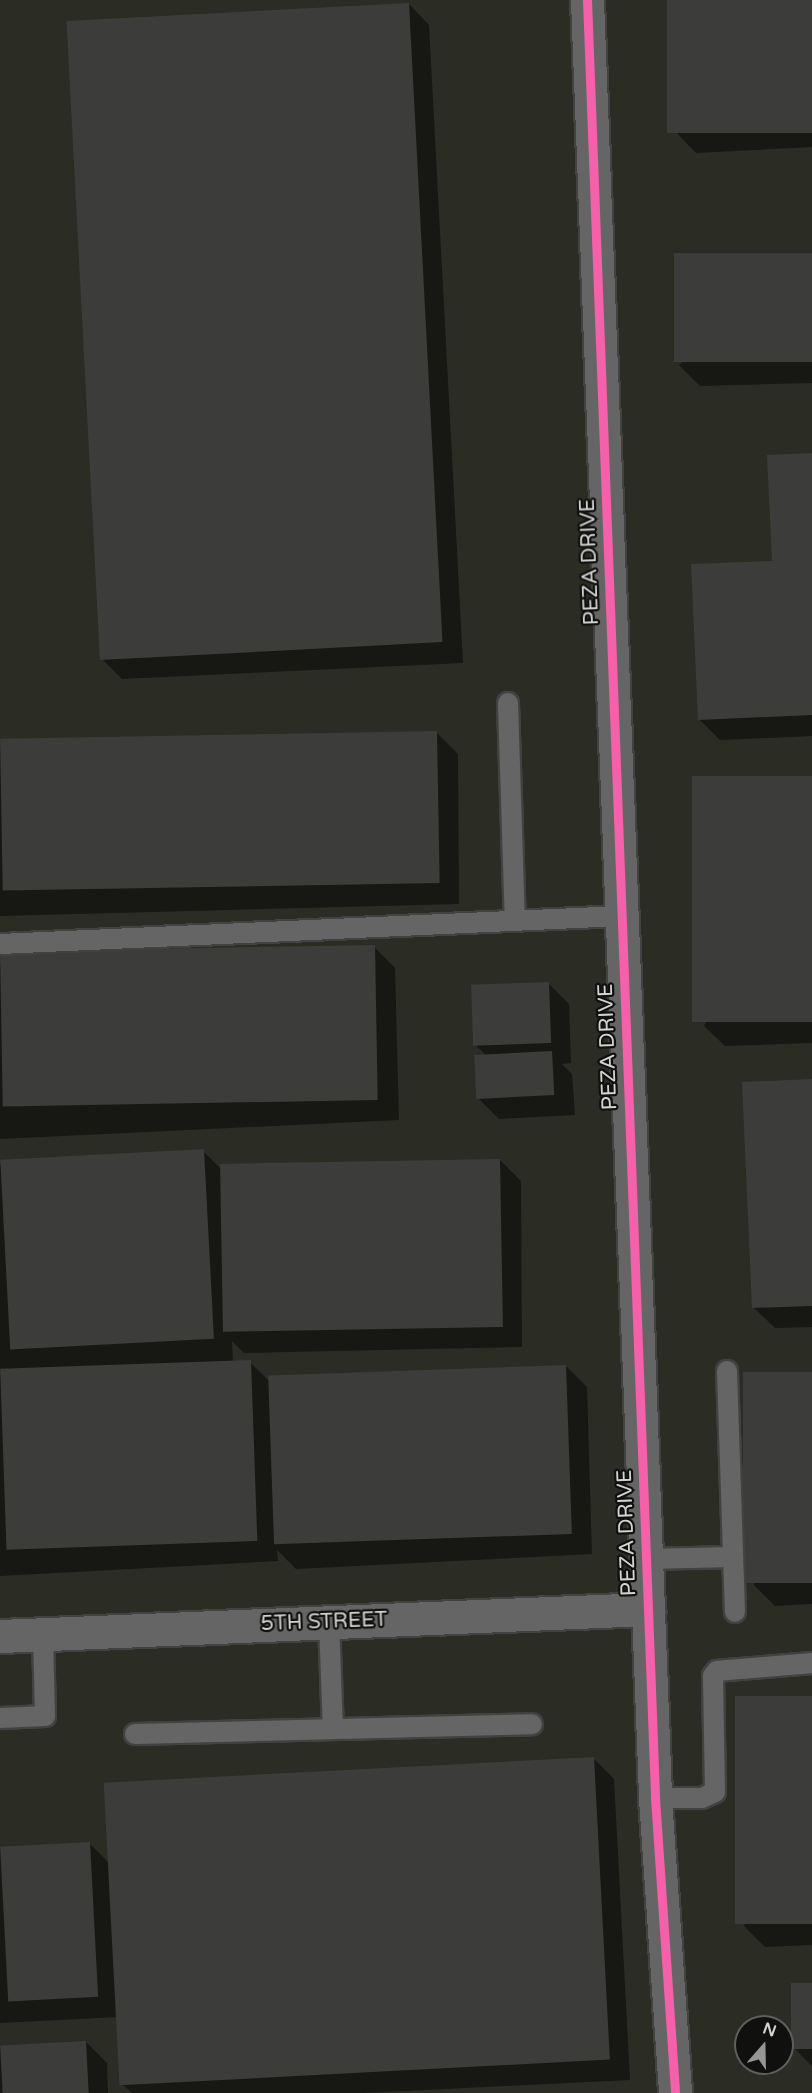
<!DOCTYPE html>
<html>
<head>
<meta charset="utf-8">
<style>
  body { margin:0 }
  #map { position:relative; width:812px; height:2093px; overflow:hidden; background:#262625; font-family:"Varela Round",sans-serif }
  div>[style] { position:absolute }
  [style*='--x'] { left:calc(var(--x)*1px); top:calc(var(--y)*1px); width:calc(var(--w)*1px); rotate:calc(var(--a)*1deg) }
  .built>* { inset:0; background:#2b2c24 }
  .shadow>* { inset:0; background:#0007 }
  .building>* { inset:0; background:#3c3c3b; transform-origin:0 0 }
  .roads { filter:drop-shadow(2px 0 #424241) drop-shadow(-2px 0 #424241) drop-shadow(0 2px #424241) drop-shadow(0 -2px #424241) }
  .lane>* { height:20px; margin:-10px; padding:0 10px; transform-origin:10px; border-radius:10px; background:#656565 }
  .street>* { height:33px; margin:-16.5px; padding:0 16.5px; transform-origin:16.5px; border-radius:16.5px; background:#656565 }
  .cycleway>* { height:9px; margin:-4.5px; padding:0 4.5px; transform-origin:4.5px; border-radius:4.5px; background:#f560ab }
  span { translate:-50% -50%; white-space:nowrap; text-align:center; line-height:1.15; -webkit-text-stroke:4.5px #10100f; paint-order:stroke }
  .street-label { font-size:21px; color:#d3d4d2 }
  .north { position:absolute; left:734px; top:2015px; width:60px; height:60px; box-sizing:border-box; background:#10100f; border:2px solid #5e5e5d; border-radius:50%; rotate:20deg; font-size:16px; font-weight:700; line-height:24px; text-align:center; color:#d3d4d2 }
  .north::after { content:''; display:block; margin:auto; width:21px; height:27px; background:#969795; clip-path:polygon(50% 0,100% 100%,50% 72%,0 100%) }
</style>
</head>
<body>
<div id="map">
  <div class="built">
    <div style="clip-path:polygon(evenodd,0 0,812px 0,812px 2093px,0 2093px,0 0,746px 2027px,782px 2027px,782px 2063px,746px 2063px,746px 2027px)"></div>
  </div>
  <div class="shadow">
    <div style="clip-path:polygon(668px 0,812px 0,812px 147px,696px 153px,676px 132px)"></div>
    <div style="clip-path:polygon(409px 4px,429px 25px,463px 663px,122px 679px,101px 658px)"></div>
    <div style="clip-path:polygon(812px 254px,812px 383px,700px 386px,679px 365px)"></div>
    <div style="clip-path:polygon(812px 454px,812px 736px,720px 740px,699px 719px,774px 562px)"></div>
    <div style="clip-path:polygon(437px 733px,458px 754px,459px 904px,0 916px,0 745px)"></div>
    <div style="clip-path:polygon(812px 777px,812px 1043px,725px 1046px,704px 1026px)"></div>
    <div style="clip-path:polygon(374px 947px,395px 968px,399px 1120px,0 1139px,0 965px)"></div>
    <div style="clip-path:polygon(548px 983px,569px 1004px,571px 1063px,562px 1064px,572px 1074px,575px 1115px,499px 1119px,478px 1098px,487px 1056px,475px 1045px)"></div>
    <div style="clip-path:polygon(812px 1080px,812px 1327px,775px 1328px,754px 1308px)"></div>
    <div style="clip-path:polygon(203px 1151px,222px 1170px,500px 1160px,521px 1181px,522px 1347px,244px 1353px,232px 1341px,233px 1363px,250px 1362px,269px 1381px,566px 1366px,587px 1387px,592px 1554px,296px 1569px,277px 1550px,278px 1561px,0 1576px,0 1165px)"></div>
    <div style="clip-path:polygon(812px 1374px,812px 1604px,775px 1606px,754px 1585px)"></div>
    <div style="clip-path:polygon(812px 1698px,812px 1945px,765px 1947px,744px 1926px)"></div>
    <div style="clip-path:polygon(593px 1758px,614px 1779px,630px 2080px,364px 2093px,132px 2093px,121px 2083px,118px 2017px,0 2023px,0 1849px,89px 1843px,110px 1864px)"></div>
    <div style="clip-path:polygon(812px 1984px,812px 2066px,795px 2049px)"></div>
    <div style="clip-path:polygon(86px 2042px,107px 2063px,108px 2093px,0 2093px,0 2046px)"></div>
  </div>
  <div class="building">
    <div style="left:667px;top:0;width:145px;height:133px"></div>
    <div style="left:409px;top:3px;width:640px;height:343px;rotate:87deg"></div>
    <div style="left:812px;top:253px;width:109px;height:138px;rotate:90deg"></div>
    <div style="clip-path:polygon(812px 453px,812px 715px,698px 720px,691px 564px,772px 561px,767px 455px)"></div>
    <div style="left:437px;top:731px;width:152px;height:437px;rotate:89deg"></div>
    <div style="left:812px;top:776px;width:246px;height:120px;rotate:90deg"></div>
    <div style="left:375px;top:945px;width:155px;height:375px;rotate:89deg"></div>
    <div style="left:549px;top:982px;width:61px;height:78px;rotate:88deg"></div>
    <div style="left:552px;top:1051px;width:44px;height:78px;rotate:87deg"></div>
    <div style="clip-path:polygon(812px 1079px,812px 1306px,752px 1308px,742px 1082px)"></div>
    <div style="left:204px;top:1149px;width:190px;height:204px;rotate:87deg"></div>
    <div style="left:500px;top:1159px;width:168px;height:280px;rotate:89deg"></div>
    <div style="left:251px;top:1360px;width:181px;height:251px;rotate:88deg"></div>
    <div style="left:566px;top:1365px;width:169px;height:298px;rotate:88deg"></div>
    <div style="left:812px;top:1372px;width:211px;height:69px;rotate:90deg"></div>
    <div style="left:812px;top:1696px;width:228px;height:77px;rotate:90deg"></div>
    <div style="left:594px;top:1757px;width:303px;height:491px;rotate:87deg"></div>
    <div style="left:90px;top:1842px;width:155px;height:90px;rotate:87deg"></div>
    <div style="left:812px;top:1983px;width:66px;height:21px;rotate:90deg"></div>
    <div style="left:86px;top:2041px;width:52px;height:86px;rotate:87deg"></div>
  </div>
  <div class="roads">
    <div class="lane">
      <div style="--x:508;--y:703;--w:218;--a:88.2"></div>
      <div style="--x:0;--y:944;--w:623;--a:-2.58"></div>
      <div style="--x:727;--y:1371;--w:241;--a:88.1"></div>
      <div style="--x:646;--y:1559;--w:87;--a:-1.3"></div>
      <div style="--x:329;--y:1622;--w:107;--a:87.9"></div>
      <div style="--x:0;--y:1718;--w:45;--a:-2.5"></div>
      <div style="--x:45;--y:1716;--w:82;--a:-91.4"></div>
      <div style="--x:135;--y:1734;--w:397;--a:-1.4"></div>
      <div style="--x:655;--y:1798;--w:47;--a:0"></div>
      <div style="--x:702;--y:1798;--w:14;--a:-25"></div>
      <div style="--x:715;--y:1792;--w:116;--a:-91"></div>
      <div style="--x:713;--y:1676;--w:6;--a:-51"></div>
      <div style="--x:717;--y:1671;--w:95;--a:-4.8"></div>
    </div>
    <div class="street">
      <div style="--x:587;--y:0;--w:1799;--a:87.83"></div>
      <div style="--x:655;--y:1798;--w:296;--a:86.1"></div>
      <div style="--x:0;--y:1636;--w:649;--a:-2.39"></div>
    </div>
  </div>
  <div class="cycleway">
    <div style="--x:587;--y:0;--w:1799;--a:87.83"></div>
    <div style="--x:655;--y:1798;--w:296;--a:86.1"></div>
  </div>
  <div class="street-label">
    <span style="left:590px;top:562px;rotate:-92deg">PEZA DRIVE</span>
    <span style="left:608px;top:1047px;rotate:-92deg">PEZA DRIVE</span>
    <span style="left:627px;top:1533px;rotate:-92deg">PEZA DRIVE</span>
    <span style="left:324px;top:1622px;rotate:-2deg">5TH STREET</span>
  </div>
  <div class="north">N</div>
</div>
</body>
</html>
